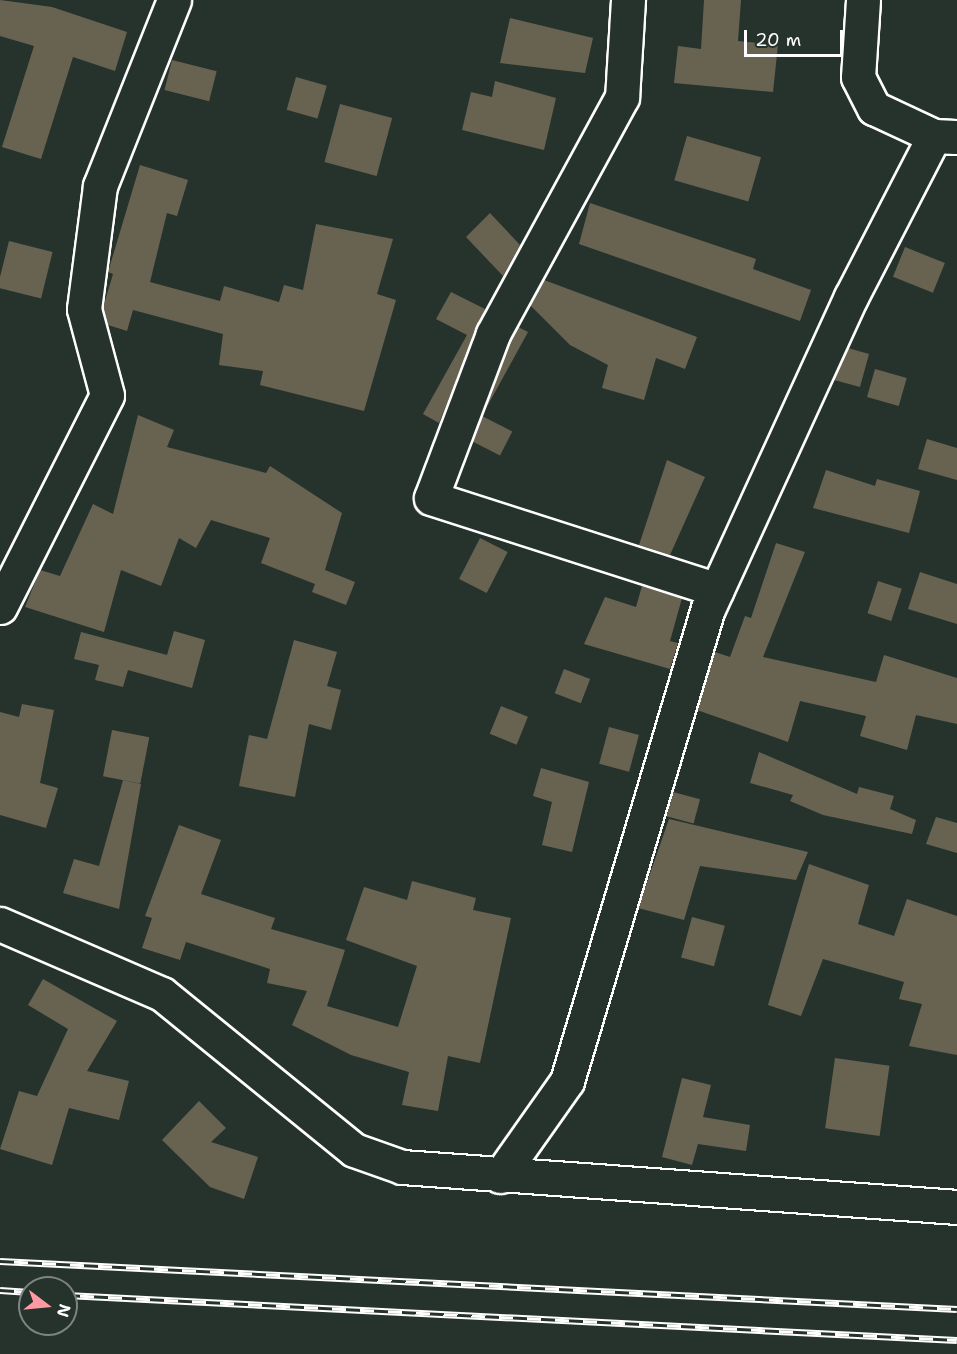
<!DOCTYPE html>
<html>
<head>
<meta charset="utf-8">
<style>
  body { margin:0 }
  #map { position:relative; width:957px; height:1354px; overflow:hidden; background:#26332d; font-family:"Shantell Sans",sans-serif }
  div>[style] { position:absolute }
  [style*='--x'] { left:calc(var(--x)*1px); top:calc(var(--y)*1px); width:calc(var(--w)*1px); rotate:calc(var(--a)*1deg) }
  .building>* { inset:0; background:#686351; transform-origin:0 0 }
  .roads { filter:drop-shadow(2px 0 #fff) drop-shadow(-2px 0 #fff) drop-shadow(0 2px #fff) drop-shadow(0 -2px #fff) }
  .minor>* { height:33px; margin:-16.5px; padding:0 16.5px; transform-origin:16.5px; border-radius:16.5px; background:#26332d }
  .rail>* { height:7px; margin-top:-3.5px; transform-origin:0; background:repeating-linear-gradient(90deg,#26332d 0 14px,#fff 0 28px); box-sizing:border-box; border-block:2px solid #fff }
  span { translate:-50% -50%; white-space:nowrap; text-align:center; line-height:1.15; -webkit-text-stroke:4.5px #26332d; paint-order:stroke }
  .north { position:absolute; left:18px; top:1276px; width:60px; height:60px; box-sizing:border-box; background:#26332d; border:2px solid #7d8581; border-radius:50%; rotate:106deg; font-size:16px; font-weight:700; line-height:24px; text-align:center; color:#fff }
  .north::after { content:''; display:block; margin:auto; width:21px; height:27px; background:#ff9aa2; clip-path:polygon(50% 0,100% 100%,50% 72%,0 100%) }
  .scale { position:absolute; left:744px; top:30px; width:99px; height:27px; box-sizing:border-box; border:3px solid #fff; border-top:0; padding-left:8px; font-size:18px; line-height:21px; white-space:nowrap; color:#fff; -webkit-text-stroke:4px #26332d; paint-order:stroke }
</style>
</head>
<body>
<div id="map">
  <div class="building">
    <div style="clip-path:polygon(0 0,52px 7px,127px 32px,115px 71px,73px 57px,41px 159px,2px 147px,34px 46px,0 36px)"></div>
    <div style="clip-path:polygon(704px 0,741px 0,738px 41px,778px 45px,773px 92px,674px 83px,678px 46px,701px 49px)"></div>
    <div style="clip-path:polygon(510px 18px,593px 38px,585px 73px,500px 63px)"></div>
    <div style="left:172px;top:60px;width:46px;height:31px;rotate:14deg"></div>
    <div style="left:296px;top:77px;width:32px;height:34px;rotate:16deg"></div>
    <div style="clip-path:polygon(495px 81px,556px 98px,544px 150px,462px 130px,471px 92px,492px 97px)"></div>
    <div style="left:340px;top:104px;width:54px;height:60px;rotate:15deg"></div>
    <div style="left:687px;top:136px;width:77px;height:46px;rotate:16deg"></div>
    <div style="clip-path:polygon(140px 165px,188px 180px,177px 216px,167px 213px,150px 282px,220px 301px,224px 286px,279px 302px,284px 285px,303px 290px,316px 224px,393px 239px,377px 294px,396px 300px,364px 411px,260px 385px,263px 371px,219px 365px,223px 334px,133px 310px,127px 331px,108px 325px,103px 308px,113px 274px,108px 272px)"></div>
    <div style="clip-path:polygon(590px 203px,756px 259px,753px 269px,811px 290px,800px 321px,579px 244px)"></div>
    <div style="clip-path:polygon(490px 213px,520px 245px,503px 276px,466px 237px)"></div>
    <div style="left:9px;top:241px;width:45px;height:48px;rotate:14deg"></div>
    <div style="left:905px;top:247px;width:43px;height:32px;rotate:22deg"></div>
    <div style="clip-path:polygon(544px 280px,697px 337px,685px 369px,656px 358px,644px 400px,602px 388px,608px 365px,570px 345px,530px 305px)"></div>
    <div style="clip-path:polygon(451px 292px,485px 309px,439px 423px,423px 414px,467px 335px,436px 319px)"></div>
    <div style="clip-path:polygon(518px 327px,528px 332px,483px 414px,510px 342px)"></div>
    <div style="clip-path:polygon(848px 348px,869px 354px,860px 387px,834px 380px)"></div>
    <div style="left:875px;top:369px;width:33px;height:29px;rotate:16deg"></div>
    <div style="clip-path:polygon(138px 415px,174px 430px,167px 447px,266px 473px,270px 466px,342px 513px,325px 570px,355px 582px,346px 605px,312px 592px,315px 584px,261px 563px,270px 538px,211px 520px,196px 548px,179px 538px,161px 586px,121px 570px,104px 632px,25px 607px,40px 570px,60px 576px,93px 504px,113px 514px)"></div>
    <div style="left:482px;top:416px;width:34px;height:27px;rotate:27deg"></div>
    <div style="clip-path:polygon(927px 439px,957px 448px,957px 480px,918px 469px)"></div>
    <div style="clip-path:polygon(667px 460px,705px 477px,670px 555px,639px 545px)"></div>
    <div style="clip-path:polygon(826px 470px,875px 486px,877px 479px,920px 491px,909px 533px,813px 508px)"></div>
    <div style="left:480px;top:538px;width:31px;height:46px;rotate:27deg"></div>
    <div style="clip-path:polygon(776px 543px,805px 552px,763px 657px,876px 682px,884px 655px,957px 678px,957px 724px,916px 715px,907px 750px,860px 736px,866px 716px,800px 701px,788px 742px,697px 710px,715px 652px,730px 657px,745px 616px,751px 618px)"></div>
    <div style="clip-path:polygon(920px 572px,957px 584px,957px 624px,908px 609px)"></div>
    <div style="left:878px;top:581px;width:25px;height:34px;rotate:18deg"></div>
    <div style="clip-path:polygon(642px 586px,682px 598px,670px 641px,678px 643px,670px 669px,584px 644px,605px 597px,636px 607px)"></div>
    <div style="clip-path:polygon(174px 631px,205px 640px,192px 688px,128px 670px,123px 687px,95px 680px,99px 665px,74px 659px,81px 632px,167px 655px)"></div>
    <div style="clip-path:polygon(294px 640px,337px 652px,327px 686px,341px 690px,331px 730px,309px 724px,295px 797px,239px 786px,249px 735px,267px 739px)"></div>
    <div style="left:564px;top:669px;width:28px;height:26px;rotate:21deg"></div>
    <div style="clip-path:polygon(22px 704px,54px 710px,40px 783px,58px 788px,46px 828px,0 815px,0 712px,19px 717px)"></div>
    <div style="left:501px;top:706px;width:29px;height:30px;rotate:22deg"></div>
    <div style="left:609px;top:727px;width:31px;height:38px;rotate:15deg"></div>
    <div style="left:112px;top:730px;width:38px;height:47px;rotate:11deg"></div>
    <div style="clip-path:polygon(759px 752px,857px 794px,859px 787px,894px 796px,890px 809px,916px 820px,912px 834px,823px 815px,790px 801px,793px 795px,750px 783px)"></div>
    <div style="clip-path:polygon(541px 768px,589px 782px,572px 852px,542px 845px,552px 802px,533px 796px)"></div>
    <div style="clip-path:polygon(123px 780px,141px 784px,119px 909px,63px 893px,74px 859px,99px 866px)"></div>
    <div style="left:673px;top:792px;width:28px;height:25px;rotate:15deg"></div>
    <div style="clip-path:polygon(936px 817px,957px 823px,957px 853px,926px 844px)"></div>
    <div style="clip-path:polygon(669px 819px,808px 852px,796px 880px,700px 866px,684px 920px,638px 908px)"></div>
    <div style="clip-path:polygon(179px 825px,221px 840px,201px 894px,275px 918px,271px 929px,345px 950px,327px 1006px,398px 1027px,417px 966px,346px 940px,364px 887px,407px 900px,412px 881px,476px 898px,473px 910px,511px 918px,480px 1063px,448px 1056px,438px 1111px,402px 1105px,409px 1072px,351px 1055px,292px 1025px,307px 991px,267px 983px,270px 969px,186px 942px,180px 960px,142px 948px,152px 918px,145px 916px)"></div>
    <div style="clip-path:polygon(809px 864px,869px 885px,858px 924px,894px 936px,907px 899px,957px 916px,957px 1055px,909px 1046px,922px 1004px,899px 999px,904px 982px,823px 959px,801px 1016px,768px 1005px)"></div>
    <div style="left:692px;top:917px;width:34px;height:42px;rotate:15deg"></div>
    <div style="clip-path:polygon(43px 979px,117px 1021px,87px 1071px,129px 1081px,119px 1120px,69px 1108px,52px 1165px,0 1149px,19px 1091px,37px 1096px,68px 1029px,28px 1005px)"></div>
    <div style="left:835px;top:1058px;width:55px;height:71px;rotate:8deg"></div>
    <div style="clip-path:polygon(682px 1078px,711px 1085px,703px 1117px,750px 1125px,746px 1151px,698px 1144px,692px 1165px,662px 1157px)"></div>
    <div style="clip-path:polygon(199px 1101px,226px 1128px,211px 1142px,258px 1157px,244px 1199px,210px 1187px,162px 1140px)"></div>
  </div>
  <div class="roads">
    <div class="minor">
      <div style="--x:628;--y:0;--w:97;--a:93.5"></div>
      <div style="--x:622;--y:97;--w:270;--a:118.6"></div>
      <div style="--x:493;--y:334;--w:175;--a:110.7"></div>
      <div style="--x:431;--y:498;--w:300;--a:17.8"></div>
      <div style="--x:863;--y:0;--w:77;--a:93.7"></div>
      <div style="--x:858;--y:77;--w:35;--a:63"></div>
      <div style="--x:874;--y:108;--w:66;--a:25"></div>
      <div style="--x:934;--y:136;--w:21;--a:3"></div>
      <div style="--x:0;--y:607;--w:237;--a:-63.2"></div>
      <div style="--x:107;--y:395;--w:89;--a:-105"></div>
      <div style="--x:84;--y:309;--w:124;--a:-82.6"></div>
      <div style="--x:100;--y:186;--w:200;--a:-68.3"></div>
      <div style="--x:0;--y:924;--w:176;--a:23.4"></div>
      <div style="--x:162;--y:994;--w:247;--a:39.1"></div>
      <div style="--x:354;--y:1150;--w:51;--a:19.5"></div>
      <div style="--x:402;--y:1167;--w:556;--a:4.12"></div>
      <div style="--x:500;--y:1176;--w:116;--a:-54.8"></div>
      <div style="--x:567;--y:1081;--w:493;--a:-73.4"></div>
      <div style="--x:708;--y:609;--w:343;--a:-65.4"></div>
      <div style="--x:851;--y:297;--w:181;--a:-62.7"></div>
    </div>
  </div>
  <div class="rail">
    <div style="--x:0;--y:1261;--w:958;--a:2.87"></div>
    <div style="--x:0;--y:1290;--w:30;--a:4"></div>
    <div style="--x:66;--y:1295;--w:892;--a:2.89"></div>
  </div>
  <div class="north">N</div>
  <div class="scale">20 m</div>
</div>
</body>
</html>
